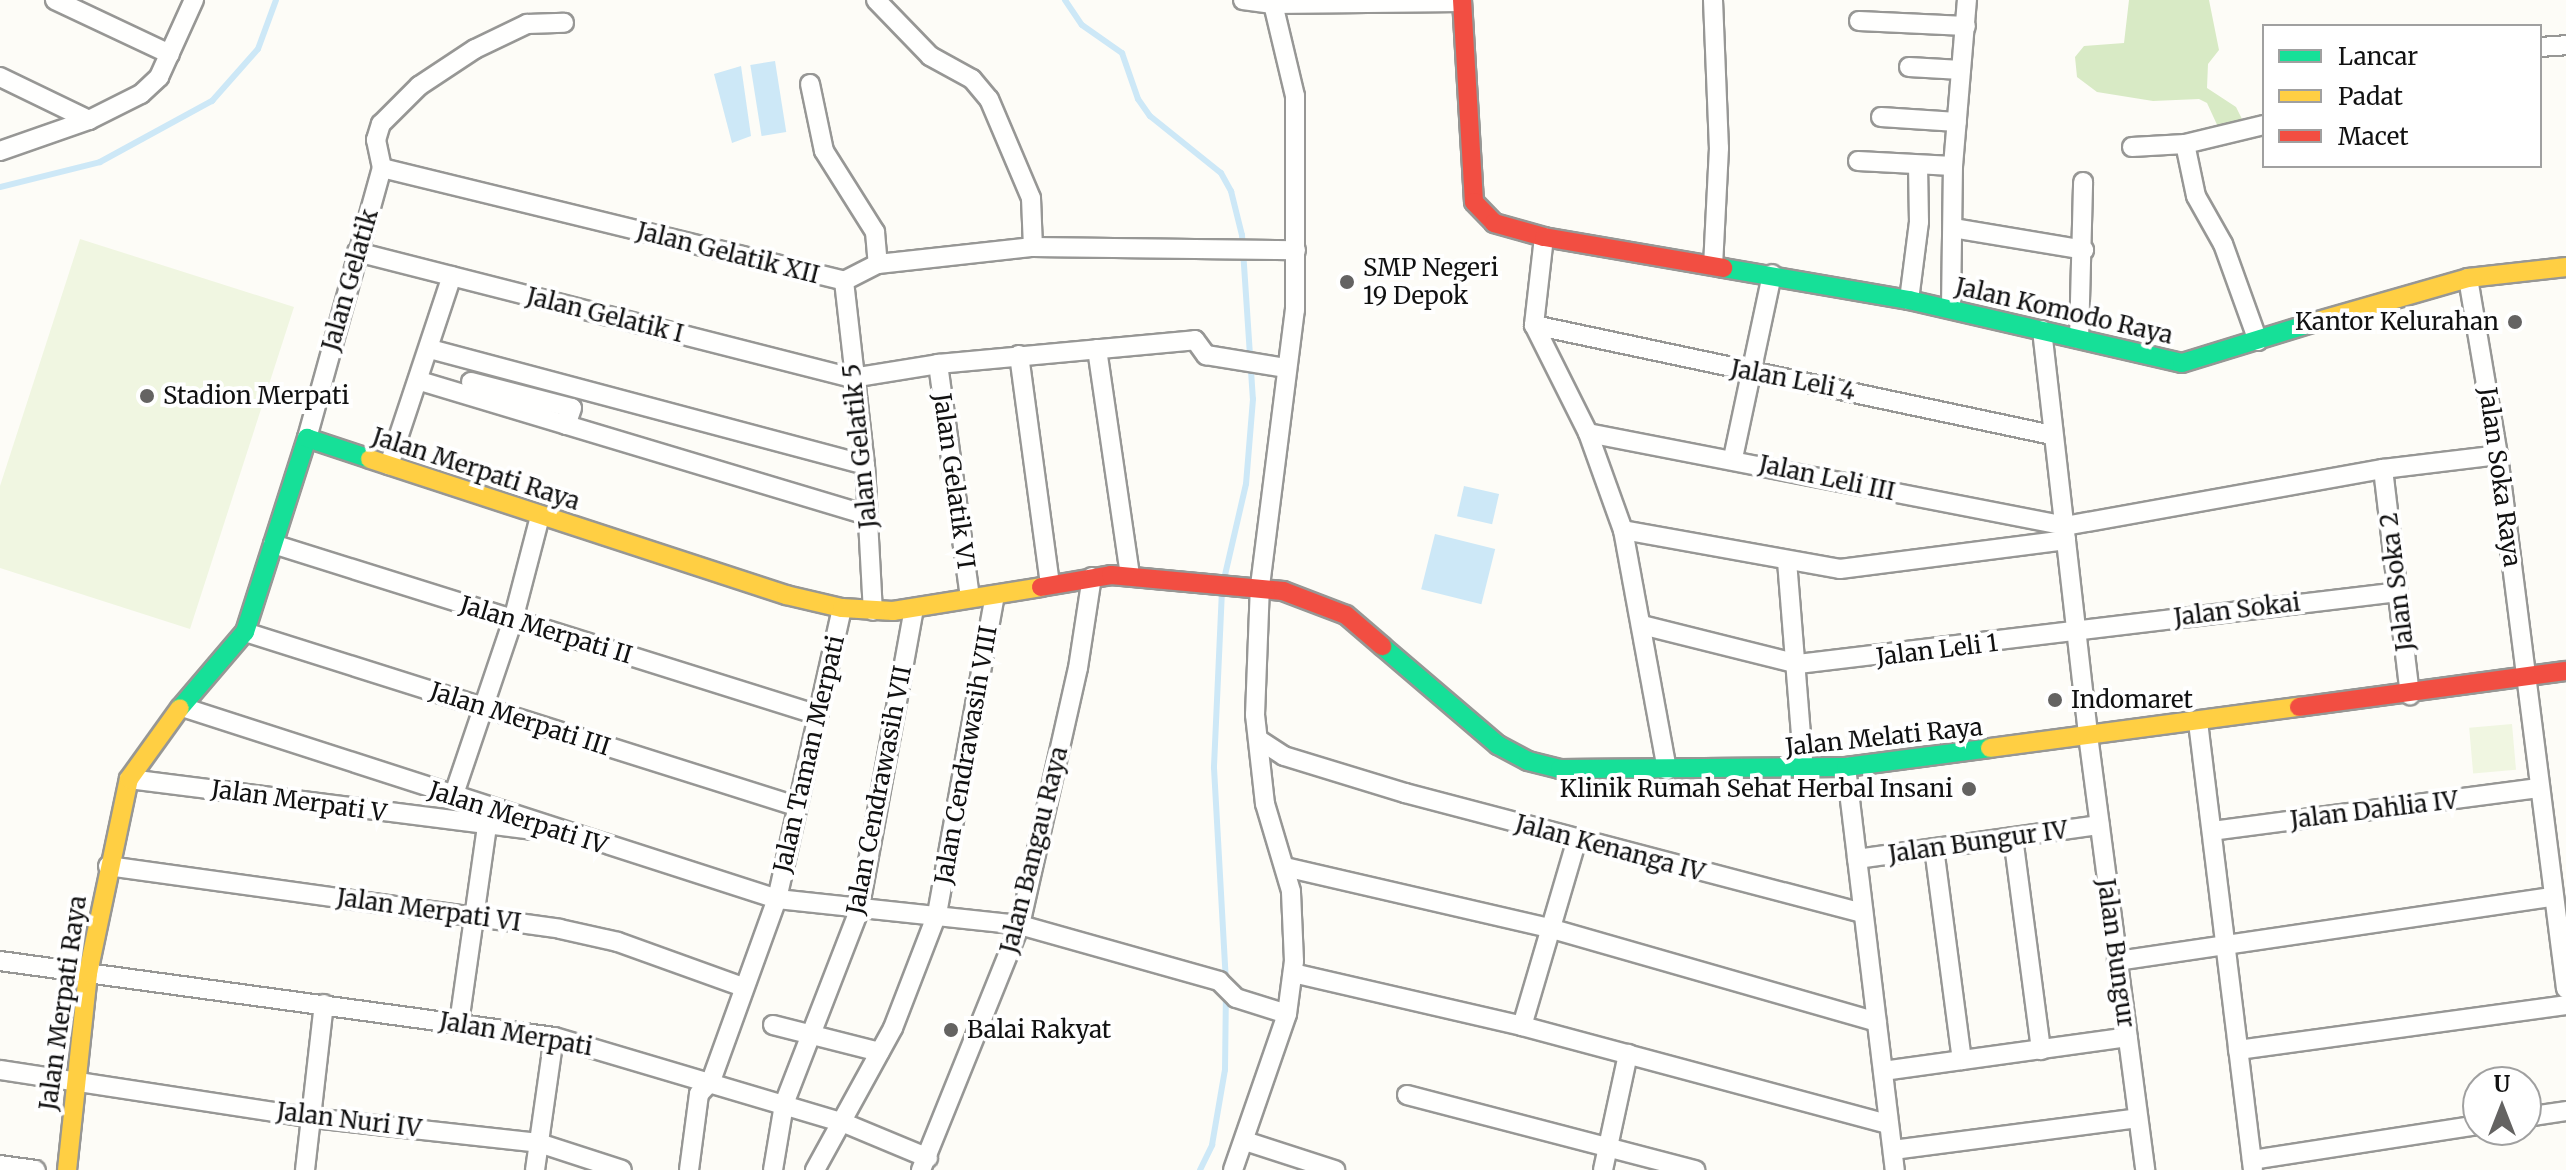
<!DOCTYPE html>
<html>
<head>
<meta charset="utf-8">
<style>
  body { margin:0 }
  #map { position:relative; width:2566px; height:1170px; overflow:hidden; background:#fdfcf7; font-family:Merriweather,serif }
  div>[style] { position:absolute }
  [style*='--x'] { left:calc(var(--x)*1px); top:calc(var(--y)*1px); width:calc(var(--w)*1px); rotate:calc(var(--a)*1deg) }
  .forest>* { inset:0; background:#d8eac5 }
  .pitch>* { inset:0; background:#f0f6e1; transform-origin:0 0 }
  .water>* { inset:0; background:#cde8f7; transform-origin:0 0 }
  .stream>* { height:6px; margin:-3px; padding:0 3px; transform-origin:3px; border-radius:3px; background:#cde8f7 }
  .roads { filter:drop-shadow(2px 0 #979795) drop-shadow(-2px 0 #979795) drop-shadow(0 2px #979795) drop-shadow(0 -2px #979795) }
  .street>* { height:18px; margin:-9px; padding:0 9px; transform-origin:9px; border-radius:9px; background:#fffffe }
  .fast>* { height:18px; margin:-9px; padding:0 9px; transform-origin:9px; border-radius:9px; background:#16e098 }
  .slow>* { height:18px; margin:-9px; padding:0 9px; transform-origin:9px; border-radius:9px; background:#ffcf43 }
  .jam>* { height:18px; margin:-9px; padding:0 9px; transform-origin:9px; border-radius:9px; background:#f24e42 }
  .dots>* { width:22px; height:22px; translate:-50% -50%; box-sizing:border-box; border:4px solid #fff; border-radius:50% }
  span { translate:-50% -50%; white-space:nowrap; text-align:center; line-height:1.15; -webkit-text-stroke:8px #fff; paint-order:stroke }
  .street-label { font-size:24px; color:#111 }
  .poi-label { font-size:24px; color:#111 }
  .left { translate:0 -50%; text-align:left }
  .right { translate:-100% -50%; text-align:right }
  .legend { position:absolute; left:2262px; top:24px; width:280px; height:144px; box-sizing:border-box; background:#fff; border:2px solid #a0a0a0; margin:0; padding:10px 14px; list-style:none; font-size:24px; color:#111 }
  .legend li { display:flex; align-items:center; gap:16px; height:40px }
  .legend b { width:40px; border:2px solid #a0a0a0 }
  .north { position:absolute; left:2462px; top:1066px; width:80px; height:80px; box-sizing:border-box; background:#fff; border:2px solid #a0a0a0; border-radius:50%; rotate:0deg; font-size:22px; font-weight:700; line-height:32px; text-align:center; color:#111 }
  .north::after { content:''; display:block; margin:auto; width:28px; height:36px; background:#646362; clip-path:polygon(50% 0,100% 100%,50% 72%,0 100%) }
</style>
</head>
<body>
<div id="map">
  <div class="forest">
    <div style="clip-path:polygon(2129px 0,2209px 0,2219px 50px,2208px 64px,2207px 88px,2236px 107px,2243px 121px,2219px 129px,2207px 103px,2199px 99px,2153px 101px,2097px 92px,2077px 77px,2075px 57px,2084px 46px,2124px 43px)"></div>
  </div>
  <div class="pitch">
    <div style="clip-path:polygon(80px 239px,294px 307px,190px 629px,0 568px,0 486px)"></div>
    <div style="left:2512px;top:724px;width:46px;height:43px;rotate:85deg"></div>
  </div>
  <div class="water">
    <div style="left:775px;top:61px;width:72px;height:25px;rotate:81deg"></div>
    <div style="clip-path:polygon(741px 66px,751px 136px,732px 143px,714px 74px)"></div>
    <div style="left:1464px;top:486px;width:36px;height:31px;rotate:13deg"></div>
    <div style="left:1435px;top:534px;width:62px;height:57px;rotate:14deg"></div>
  </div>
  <div class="stream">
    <div style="--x:1065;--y:0;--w:30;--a:56"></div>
    <div style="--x:1082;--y:25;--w:49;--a:35"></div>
    <div style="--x:1122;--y:53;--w:49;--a:70.8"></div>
    <div style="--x:1138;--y:99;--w:21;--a:55"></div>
    <div style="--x:1150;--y:116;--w:91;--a:38.8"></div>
    <div style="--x:1221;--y:173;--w:21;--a:61"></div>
    <div style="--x:1231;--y:191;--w:45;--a:76"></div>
    <div style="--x:1242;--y:235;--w:164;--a:86.2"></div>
    <div style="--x:1253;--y:399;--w:85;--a:94.7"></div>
    <div style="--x:1246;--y:484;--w:98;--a:103"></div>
    <div style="--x:0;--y:187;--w:103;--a:-14"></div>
    <div style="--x:100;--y:162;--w:128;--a:-28.6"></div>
    <div style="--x:212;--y:101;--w:69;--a:-48.5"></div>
    <div style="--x:258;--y:49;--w:52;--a:-69.8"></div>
    <div style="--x:1222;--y:590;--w:178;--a:92.6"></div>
    <div style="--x:1214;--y:768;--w:214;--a:86.8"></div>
    <div style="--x:1200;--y:1170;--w:28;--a:-64"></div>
    <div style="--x:1212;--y:1145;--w:76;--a:-80.2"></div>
    <div style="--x:1225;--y:1070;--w:77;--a:-89.3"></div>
  </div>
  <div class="roads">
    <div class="street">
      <div style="--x:55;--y:0;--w:127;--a:25.2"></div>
      <div style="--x:876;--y:0;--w:78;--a:46"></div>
      <div style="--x:930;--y:56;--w:48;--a:28.7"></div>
      <div style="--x:972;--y:79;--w:26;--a:50"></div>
      <div style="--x:989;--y:99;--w:108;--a:67"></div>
      <div style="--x:1031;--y:198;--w:49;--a:87.7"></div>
      <div style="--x:1243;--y:0;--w:30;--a:8"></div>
      <div style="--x:1273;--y:4;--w:189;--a:-0.6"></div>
      <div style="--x:1713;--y:0;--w:148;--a:87.7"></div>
      <div style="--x:1719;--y:148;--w:117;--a:92.9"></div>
      <div style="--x:1859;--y:21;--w:107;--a:2.7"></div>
      <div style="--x:2540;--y:47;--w:26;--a:-4"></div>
      <div style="--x:1909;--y:67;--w:52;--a:3.3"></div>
      <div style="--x:0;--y:77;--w:99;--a:25.8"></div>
      <div style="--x:810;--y:84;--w:68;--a:78.2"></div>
      <div style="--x:824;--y:151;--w:96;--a:57.8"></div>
      <div style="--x:875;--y:232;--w:32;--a:85"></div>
      <div style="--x:1881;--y:117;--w:76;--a:3.8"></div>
      <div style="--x:2132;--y:147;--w:53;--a:-3.2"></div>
      <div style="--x:0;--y:151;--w:94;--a:-19.2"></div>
      <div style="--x:89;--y:120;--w:58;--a:-26.6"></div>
      <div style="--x:141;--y:94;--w:25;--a:-43"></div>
      <div style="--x:159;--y:77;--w:85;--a:-65.6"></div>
      <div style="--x:1858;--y:161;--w:95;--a:3"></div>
      <div style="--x:382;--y:168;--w:476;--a:13.7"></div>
      <div style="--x:844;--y:281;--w:38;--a:-27"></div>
      <div style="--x:878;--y:264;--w:156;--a:-6.3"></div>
      <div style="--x:1033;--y:247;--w:263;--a:0.7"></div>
      <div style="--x:1953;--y:228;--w:133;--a:9.5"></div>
      <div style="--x:1544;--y:237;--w:89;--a:96.5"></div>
      <div style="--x:1534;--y:325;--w:121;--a:63.4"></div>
      <div style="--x:1588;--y:433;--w:103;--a:70.2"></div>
      <div style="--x:1623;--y:530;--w:244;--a:79.6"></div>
      <div style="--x:357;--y:252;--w:511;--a:14.28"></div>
      <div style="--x:852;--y:378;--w:87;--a:-9.2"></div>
      <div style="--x:938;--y:364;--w:258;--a:-5.3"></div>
      <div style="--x:1195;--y:340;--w:19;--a:54"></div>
      <div style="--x:1206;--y:355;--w:80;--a:9.3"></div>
      <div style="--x:2468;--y:278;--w:180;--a:80.4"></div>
      <div style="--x:2498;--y:455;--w:538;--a:82.74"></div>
      <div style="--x:844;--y:281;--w:185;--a:83.5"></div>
      <div style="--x:865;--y:465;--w:146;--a:86.9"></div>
      <div style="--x:1909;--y:300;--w:79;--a:-82.7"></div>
      <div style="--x:1919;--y:222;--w:57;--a:-91"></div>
      <div style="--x:1951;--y:308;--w:142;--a:-89.2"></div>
      <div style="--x:1953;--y:166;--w:167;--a:-85.2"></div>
      <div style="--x:1534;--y:325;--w:530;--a:11.99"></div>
      <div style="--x:2042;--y:330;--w:408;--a:83.5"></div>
      <div style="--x:2088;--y:735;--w:439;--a:82.5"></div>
      <div style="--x:2079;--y:339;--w:157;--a:-88.5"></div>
      <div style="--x:2258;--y:341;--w:103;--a:-109.8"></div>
      <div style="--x:2223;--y:244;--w:55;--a:-119.4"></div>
      <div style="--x:2196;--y:196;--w:53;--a:-101.9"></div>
      <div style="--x:2185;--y:144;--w:81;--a:-13.5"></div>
      <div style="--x:430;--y:349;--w:450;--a:14.9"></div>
      <div style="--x:1097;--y:349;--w:227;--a:81.7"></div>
      <div style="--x:1019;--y:355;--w:230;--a:82.3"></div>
      <div style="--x:938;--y:364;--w:236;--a:82.2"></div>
      <div style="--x:420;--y:381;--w:466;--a:16.7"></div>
      <div style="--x:471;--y:382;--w:104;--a:14.4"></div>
      <div style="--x:572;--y:408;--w:18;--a:109"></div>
      <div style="--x:1588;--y:433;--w:486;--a:11"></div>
      <div style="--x:2065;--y:526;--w:323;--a:-10.2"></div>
      <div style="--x:2383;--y:469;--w:116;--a:-6.9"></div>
      <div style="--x:307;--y:438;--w:280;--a:-74.5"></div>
      <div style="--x:382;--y:168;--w:29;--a:-102"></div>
      <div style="--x:376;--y:140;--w:17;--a:-73"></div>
      <div style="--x:381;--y:124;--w:54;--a:-45"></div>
      <div style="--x:419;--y:86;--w:67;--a:-33.5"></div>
      <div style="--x:475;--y:49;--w:58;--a:-25.7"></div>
      <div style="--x:527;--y:24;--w:37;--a:-2"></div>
      <div style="--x:1733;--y:458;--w:188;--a:-78"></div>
      <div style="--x:389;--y:465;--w:199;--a:-71.6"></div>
      <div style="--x:2383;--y:469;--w:228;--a:83.2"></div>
      <div style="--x:1623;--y:530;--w:220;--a:10.2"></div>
      <div style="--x:1840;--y:569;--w:228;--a:-7.3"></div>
      <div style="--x:273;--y:544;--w:571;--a:17.42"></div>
      <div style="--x:1787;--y:561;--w:211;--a:85.4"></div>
      <div style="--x:1642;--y:625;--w:161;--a:14"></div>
      <div style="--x:1798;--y:664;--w:604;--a:-6.84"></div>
      <div style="--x:245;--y:632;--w:578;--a:17.53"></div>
      <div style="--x:182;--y:707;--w:625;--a:17.88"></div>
      <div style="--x:777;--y:899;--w:244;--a:6.1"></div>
      <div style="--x:1020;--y:925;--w:207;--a:15.7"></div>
      <div style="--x:1219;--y:981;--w:24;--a:45"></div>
      <div style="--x:1236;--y:998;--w:53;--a:17.4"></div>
      <div style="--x:2198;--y:722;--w:451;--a:83"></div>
      <div style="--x:1261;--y:741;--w:27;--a:33"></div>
      <div style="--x:1284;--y:756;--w:127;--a:17"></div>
      <div style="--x:1405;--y:793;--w:473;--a:14.7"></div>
      <div style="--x:1846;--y:767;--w:406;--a:83.1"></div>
      <div style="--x:129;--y:779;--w:404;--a:7.2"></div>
      <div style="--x:453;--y:797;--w:187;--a:-71.3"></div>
      <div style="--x:513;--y:620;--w:107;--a:-75.4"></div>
      <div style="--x:2212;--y:831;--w:328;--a:-7.5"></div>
      <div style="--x:2013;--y:837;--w:215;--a:82.5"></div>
      <div style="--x:1934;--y:848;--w:214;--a:82.5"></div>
      <div style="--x:1857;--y:859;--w:245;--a:-8"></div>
      <div style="--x:108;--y:866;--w:456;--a:7.9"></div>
      <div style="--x:560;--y:929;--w:59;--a:12.6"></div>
      <div style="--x:618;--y:942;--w:133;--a:19.8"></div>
      <div style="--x:1285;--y:867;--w:271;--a:13"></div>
      <div style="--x:1549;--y:928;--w:341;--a:16"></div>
      <div style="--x:0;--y:961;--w:559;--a:7.81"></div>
      <div style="--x:554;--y:1037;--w:302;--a:16.5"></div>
      <div style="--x:844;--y:1123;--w:91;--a:22.6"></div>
      <div style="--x:2117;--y:961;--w:439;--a:-8.4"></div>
      <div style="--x:1293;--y:973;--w:235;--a:13"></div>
      <div style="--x:1522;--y:1026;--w:380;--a:15"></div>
      <div style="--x:459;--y:1023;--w:199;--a:-81.9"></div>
      <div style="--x:773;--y:1025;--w:110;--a:14.2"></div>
      <div style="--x:1522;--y:1026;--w:195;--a:-73.6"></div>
      <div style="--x:2238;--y:1050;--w:331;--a:-7.8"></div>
      <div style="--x:0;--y:1070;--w:317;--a:8.7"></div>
      <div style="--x:313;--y:1118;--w:227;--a:6.3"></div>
      <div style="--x:539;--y:1143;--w:87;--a:18"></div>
      <div style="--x:1883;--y:1071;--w:247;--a:-7.9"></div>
      <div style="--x:1407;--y:1095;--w:298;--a:14.6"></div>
      <div style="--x:2526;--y:1117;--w:40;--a:-8.5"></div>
      <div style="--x:1245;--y:1141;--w:95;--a:17.9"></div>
      <div style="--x:1893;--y:1150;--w:247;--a:-7.4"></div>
      <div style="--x:2252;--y:1160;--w:229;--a:-8.8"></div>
      <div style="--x:0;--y:1165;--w:36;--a:8"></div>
      <div style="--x:305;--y:1170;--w:167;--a:-83.5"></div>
      <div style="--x:535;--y:1170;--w:134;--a:-81.9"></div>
      <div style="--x:689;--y:1170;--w:77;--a:-82.5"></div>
      <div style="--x:699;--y:1094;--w:18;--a:-47"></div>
      <div style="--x:711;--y:1081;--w:194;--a:-70.1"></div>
      <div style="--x:777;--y:899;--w:298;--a:-77.4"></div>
      <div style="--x:773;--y:1170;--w:67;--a:-80.5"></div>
      <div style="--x:784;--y:1104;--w:207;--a:-68.8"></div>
      <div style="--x:859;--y:911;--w:308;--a:-79.7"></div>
      <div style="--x:815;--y:1170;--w:162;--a:-61.2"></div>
      <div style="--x:893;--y:1028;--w:122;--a:-68.9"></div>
      <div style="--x:937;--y:914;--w:324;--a:-79.7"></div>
      <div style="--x:921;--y:1170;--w:264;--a:-68"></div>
      <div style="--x:1020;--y:925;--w:263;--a:-77.3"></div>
      <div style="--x:1078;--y:668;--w:92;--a:-81.3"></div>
      <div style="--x:1233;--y:1170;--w:165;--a:-70.9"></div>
      <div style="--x:1287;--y:1014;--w:53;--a:-82.5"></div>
      <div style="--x:1294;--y:961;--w:70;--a:-92.5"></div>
      <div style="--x:1291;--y:891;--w:91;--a:-106.6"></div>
      <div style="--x:1265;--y:804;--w:90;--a:-96.4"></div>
      <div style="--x:1255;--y:715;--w:129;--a:-87.8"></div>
      <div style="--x:1260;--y:586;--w:278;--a:-82.8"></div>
      <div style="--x:1295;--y:310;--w:214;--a:-90"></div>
      <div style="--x:1295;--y:96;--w:95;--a:-103.4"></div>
      <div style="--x:1603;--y:1170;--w:119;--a:-77.8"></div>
    </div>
    <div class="fast">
      <div style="--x:1723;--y:268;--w:189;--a:9.8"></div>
      <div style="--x:1909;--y:300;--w:280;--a:13"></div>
      <div style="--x:2182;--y:363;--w:139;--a:-17.1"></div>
      <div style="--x:1382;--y:646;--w:153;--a:40.5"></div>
      <div style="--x:1498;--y:745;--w:34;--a:28"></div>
      <div style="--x:1528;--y:761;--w:33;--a:14"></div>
      <div style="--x:1560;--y:769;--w:286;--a:-0.4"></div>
      <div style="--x:1846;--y:767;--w:145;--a:-7.5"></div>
      <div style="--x:180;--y:708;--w:100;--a:-49.5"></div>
      <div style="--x:245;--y:632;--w:204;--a:-72.3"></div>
      <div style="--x:307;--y:438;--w:66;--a:18.4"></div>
    </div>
    <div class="slow">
      <div style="--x:2315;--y:322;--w:159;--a:-16"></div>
      <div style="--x:2468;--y:278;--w:99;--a:-6.4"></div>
      <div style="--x:370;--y:459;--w:438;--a:18.1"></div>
      <div style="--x:786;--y:595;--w:57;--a:13.1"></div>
      <div style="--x:842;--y:608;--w:51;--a:3.4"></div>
      <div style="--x:893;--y:611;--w:150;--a:-9.2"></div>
      <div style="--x:1990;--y:748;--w:312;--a:-7.6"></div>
      <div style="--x:67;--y:1170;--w:198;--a:-83.9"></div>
      <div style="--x:88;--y:973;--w:198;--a:-78.1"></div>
      <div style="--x:129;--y:779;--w:87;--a:-54.3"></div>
    </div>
    <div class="jam">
      <div style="--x:1462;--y:0;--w:202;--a:86.6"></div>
      <div style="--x:1474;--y:202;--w:29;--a:46"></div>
      <div style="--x:1494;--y:223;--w:52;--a:15.6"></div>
      <div style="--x:1544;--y:237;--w:182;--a:9.8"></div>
      <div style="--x:1041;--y:587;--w:71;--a:-9.7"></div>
      <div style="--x:1111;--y:575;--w:173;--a:5.3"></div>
      <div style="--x:1283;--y:591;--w:67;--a:20.9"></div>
      <div style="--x:1346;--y:615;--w:48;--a:40.7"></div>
      <div style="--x:2299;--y:707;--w:269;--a:-7.7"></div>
    </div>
  </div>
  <div class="dots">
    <div style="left:1347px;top:282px;background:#646362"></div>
    <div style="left:2515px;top:322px;background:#646362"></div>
    <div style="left:147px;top:396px;background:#646362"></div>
    <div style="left:2055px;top:700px;background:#646362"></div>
    <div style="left:1969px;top:789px;background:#646362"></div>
    <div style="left:951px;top:1030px;background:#646362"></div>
  </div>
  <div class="street-label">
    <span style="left:728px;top:253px;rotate:14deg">Jalan Gelatik XII</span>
    <span style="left:350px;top:280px;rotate:-74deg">Jalan Gelatik</span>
    <span style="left:2064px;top:311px;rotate:13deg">Jalan Komodo Raya</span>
    <span style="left:605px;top:315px;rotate:14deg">Jalan Gelatik I</span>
    <span style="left:1793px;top:380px;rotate:11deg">Jalan Leli 4</span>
    <span style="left:860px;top:446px;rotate:-96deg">Jalan Gelatik 5</span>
    <span style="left:476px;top:469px;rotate:18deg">Jalan Merpati Raya</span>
    <span style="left:2500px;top:477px;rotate:82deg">Jalan Soka Raya</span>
    <span style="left:1827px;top:478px;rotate:12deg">Jalan Leli III</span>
    <span style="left:954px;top:481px;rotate:82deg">Jalan Gelatik VI</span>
    <span style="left:2397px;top:582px;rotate:-97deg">Jalan Soka 2</span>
    <span style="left:2237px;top:610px;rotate:-7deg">Jalan Sokai</span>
    <span style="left:546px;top:630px;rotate:17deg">Jalan Merpati II</span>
    <span style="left:1937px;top:650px;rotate:-7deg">Jalan Leli 1</span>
    <span style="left:520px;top:719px;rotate:18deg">Jalan Merpati III</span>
    <span style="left:1884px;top:737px;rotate:-6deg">Jalan Melati Raya</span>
    <span style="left:809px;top:754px;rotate:-77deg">Jalan Taman Merpati</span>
    <span style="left:966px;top:755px;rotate:-80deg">Jalan Cendrawasih VIII</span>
    <span style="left:879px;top:790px;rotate:-79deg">Jalan Cendrawasih VII</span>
    <span style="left:299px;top:801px;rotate:8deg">Jalan Merpati V</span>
    <span style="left:2374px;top:810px;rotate:-7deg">Jalan Dahlia IV</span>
    <span style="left:518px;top:818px;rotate:18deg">Jalan Merpati IV</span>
    <span style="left:1978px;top:842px;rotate:-8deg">Jalan Bungur IV</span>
    <span style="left:1610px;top:848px;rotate:15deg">Jalan Kenanga IV</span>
    <span style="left:1034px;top:850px;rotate:-76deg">Jalan Bangau Raya</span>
    <span style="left:429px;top:910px;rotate:8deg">Jalan Merpati VI</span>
    <span style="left:2116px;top:953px;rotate:82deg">Jalan Bungur</span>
    <span style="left:63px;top:1003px;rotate:-82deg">Jalan Merpati Raya</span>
    <span style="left:516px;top:1034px;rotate:10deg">Jalan Merpati</span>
    <span style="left:349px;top:1120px;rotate:7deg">Jalan Nuri IV</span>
  </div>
  <div class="poi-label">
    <span class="left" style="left:1363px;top:282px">SMP Negeri<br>19 Depok</span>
    <span class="right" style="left:2499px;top:322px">Kantor Kelurahan</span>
    <span class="left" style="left:163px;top:396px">Stadion Merpati</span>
    <span class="left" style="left:2071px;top:700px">Indomaret</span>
    <span class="right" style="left:1953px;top:789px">Klinik Rumah Sehat Herbal Insani</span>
    <span class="left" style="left:967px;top:1030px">Balai Rakyat</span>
  </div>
  <ul class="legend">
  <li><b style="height:10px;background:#16e098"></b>Lancar</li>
  <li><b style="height:10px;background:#ffcf43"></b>Padat</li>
  <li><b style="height:10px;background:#f24e42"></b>Macet</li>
  </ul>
  <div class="north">U</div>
</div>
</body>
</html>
